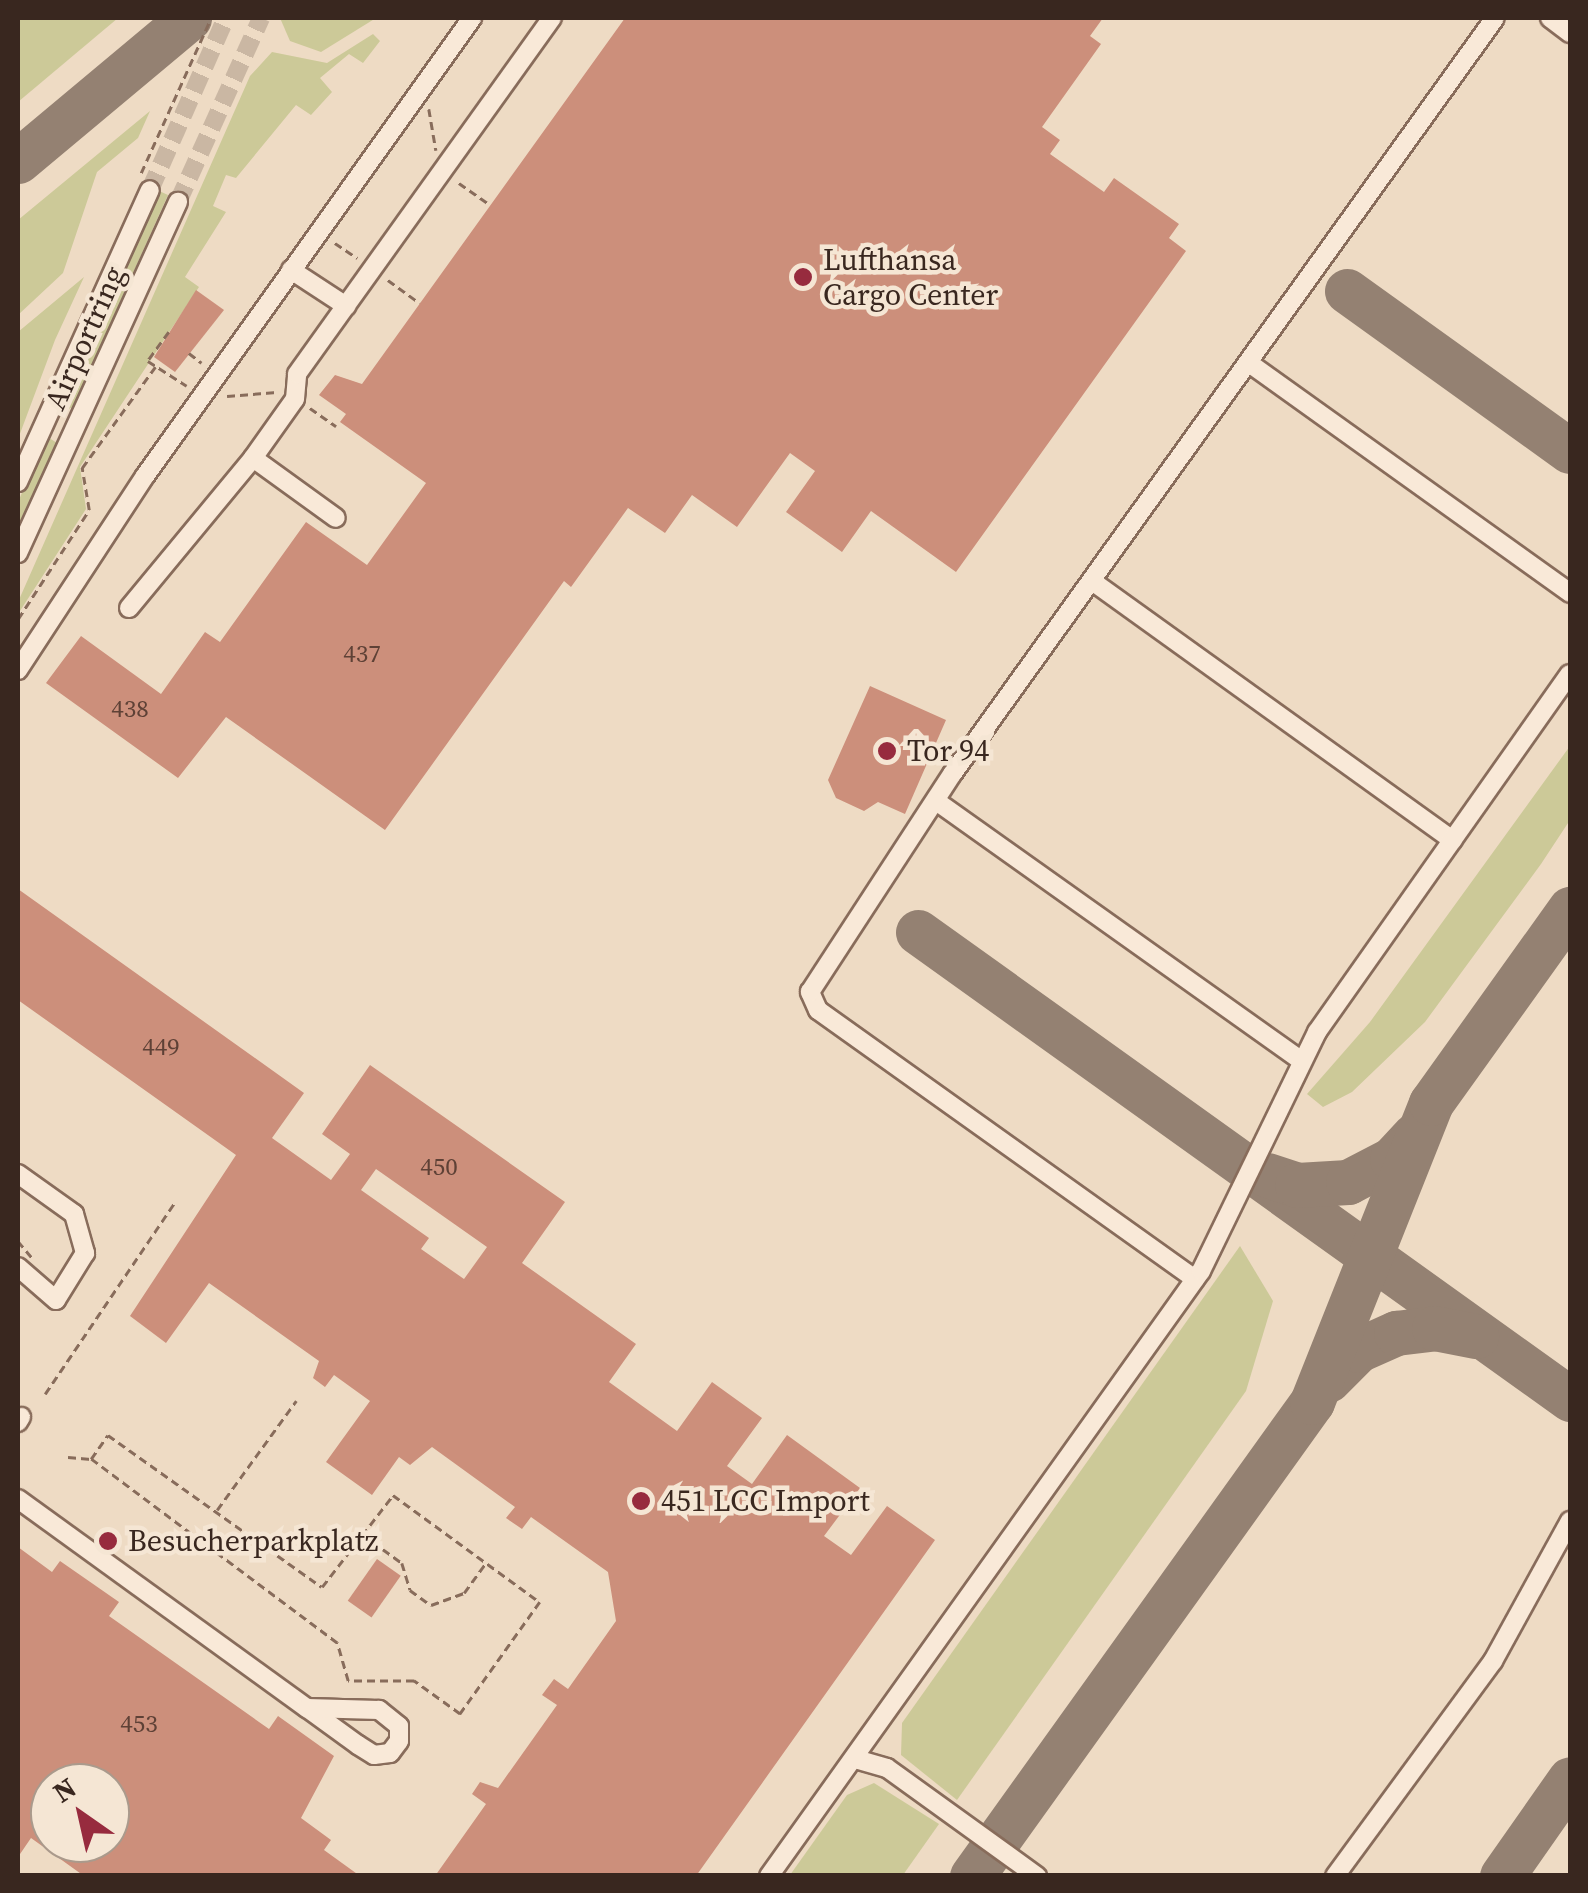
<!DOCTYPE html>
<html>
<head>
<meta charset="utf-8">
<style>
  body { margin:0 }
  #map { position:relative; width:1588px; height:1893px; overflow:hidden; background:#eedbc4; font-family:"Source Serif 4",serif }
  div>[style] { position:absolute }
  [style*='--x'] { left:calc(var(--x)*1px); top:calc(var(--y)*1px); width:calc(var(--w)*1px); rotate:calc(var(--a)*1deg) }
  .green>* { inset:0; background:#ccc998 }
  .taxiway>* { height:45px; margin:-22.5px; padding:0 22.5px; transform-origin:22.5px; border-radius:22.5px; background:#948172 }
  .building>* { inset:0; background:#cc8f7b; transform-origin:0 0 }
  .minor-tunnel>* { height:18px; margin-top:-9px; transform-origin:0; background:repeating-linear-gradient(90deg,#cab7a3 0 18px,transparent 0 27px) }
  .path>* { height:2.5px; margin-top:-1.25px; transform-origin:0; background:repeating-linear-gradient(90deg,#886c5b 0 8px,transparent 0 13px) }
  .roads { filter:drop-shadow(2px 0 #886c5b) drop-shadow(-2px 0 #886c5b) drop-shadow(0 2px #886c5b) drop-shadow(0 -2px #886c5b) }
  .minor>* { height:18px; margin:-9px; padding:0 9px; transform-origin:9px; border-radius:9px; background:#f9e9d8 }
  .dots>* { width:28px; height:28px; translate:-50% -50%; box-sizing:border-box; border:5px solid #f5e6d4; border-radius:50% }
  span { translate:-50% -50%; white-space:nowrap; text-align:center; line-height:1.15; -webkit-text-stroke:9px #f5e6d4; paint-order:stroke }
  .number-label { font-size:25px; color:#5e4136 }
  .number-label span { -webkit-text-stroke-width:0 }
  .poi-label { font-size:30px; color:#39271f }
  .left { translate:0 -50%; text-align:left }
  .street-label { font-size:30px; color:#39271f }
  .frame { position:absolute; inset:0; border:20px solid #39271f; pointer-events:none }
  .north { position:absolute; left:30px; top:1763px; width:100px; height:100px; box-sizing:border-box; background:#f5e6d4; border:2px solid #aa9a8c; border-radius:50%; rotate:326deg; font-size:28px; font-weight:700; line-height:40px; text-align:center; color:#39271f }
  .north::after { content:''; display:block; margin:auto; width:35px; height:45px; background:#972b3e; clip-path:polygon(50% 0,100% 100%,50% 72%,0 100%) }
</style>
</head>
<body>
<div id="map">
  <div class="green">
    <div style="clip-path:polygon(18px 18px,118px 18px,18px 102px)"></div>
    <div style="clip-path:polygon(280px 18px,376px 18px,321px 52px,290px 41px)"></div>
    <div style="clip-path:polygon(373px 34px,380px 41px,363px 63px,349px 54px,320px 78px,332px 92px,311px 115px,296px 105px,236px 178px,226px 175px,213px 206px,226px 212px,185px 277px,199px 287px,80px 467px,86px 509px,18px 614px,18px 602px,250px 76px,272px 52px,327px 63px)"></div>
    <div style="clip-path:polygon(150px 111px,138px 138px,97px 172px,63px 273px,18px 315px,18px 220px)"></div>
    <div style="clip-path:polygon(157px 190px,168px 195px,73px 407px,64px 411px)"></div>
    <div style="clip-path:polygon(84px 277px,55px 340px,18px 439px,18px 332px)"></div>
    <div style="clip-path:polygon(46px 436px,57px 443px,18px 527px,18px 502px)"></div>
    <div style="clip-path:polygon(1570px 746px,1570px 820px,1541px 864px,1425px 1022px,1352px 1092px,1323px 1107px,1307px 1094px,1370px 1022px)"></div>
    <div style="clip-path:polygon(1240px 1246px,1273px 1301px,1246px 1391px,957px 1800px,901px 1755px,902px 1723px)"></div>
    <div style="clip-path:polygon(874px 1783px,939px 1824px,903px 1875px,790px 1875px,847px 1795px)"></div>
  </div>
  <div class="taxiway">
    <div style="--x:18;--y:161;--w:223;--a:-39.9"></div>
    <div style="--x:1347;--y:291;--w:274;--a:35.7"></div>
    <div style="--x:918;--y:932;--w:802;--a:35.61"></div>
    <div style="--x:1267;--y:1175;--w:32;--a:18"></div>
    <div style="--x:1297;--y:1185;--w:51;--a:-3.4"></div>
    <div style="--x:1348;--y:1182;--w:50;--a:-27.6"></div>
    <div style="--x:1392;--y:1159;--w:33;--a:-47"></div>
    <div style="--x:1328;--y:1380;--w:42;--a:-45"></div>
    <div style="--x:1358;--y:1350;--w:42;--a:-24.1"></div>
    <div style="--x:1396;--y:1333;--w:38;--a:-7"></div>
    <div style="--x:1434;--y:1328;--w:43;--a:10.8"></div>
    <div style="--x:972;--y:1876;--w:583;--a:-54.35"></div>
    <div style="--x:1312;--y:1402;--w:322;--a:-68.3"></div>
    <div style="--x:1431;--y:1103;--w:239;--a:-54.4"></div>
    <div style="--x:1502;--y:1876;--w:118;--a:-55"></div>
  </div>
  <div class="building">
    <div style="clip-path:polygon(625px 18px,1103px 18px,1090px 36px,1101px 44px,1042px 127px,1060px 140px,1050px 154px,1104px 192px,1114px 178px,1179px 224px,1169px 238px,1186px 251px,956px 572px,871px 511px,842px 552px,786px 512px,815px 471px,790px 453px,737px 527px,692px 495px,665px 533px,628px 508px,571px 587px,564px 581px,385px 830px,226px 717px,178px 778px,46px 683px,81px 636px,161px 694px,205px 632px,220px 642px,306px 522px,367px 565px,426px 483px,340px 422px,346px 414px,319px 395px,335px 375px,362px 384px)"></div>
    <div style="clip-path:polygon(196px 290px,224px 310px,175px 372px,154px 357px)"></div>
    <div style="clip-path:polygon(870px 686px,946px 720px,905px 814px,878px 802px,864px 811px,836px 798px,828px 780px)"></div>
    <div style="clip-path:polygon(evenodd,18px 889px,304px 1093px,272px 1138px,331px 1180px,350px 1154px,322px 1134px,370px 1065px,565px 1202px,522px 1263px,636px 1344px,609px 1382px,677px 1431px,712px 1382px,762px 1418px,727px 1466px,752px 1484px,787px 1435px,860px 1488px,824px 1536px,851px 1555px,887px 1506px,935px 1540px,696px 1876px,435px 1876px,486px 1804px,472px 1794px,480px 1782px,498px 1788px,557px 1705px,542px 1695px,554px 1679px,568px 1689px,616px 1621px,608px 1572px,531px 1517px,522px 1529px,506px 1518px,515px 1507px,432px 1447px,410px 1465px,399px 1457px,372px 1495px,326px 1462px,370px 1401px,334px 1375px,325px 1387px,313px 1378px,319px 1361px,209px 1283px,166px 1343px,130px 1316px,236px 1155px,18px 1000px,18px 889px,376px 1169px,487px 1247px,464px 1279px,421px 1249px,429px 1238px,361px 1190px,376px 1169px)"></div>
    <div style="clip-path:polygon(evenodd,18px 1547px,52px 1572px,60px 1561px,119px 1602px,109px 1616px,269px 1729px,278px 1716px,334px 1756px,301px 1818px,331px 1840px,324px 1850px,360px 1876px,84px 1876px,31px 1838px,18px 1857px,18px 1547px,50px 1783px,110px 1783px,110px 1843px,50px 1843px,50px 1783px)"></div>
    <div style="left:377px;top:1559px;width:29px;height:51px;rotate:35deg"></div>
  </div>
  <div class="minor-tunnel">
    <div style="--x:150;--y:190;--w:188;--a:-66.2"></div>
    <div style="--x:178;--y:202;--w:202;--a:-65.7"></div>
  </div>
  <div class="path">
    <div style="--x:429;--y:109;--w:42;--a:80.3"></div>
    <div style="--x:141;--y:173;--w:170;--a:-65.7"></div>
    <div style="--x:459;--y:183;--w:38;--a:35"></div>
    <div style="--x:335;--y:243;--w:27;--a:34"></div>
    <div style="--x:388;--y:280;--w:39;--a:36"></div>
    <div style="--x:169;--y:332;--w:36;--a:126"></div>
    <div style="--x:148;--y:361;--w:46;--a:32.7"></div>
    <div style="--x:189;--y:353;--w:16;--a:38"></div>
    <div style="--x:227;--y:396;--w:50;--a:-4.6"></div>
    <div style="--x:310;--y:408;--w:32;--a:35"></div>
    <div style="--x:18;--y:619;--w:130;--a:-56.9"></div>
    <div style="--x:89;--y:510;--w:43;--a:-99.5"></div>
    <div style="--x:82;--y:468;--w:125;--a:-54.1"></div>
    <div style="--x:18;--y:1241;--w:23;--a:50"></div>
    <div style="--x:45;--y:1394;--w:232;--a:-55.9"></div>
    <div style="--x:68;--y:1457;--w:23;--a:5"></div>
    <div style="--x:91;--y:1459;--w:29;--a:-55"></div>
    <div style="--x:108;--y:1435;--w:262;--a:35.4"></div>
    <div style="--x:322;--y:1587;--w:116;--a:-52.3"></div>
    <div style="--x:393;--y:1495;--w:182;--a:36.1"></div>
    <div style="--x:540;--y:1602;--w:138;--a:125.5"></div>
    <div style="--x:460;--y:1714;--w:57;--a:-144.3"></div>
    <div style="--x:414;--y:1681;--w:66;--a:180"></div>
    <div style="--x:348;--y:1681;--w:40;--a:-106"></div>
    <div style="--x:337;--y:1643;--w:307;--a:-143.2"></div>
    <div style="--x:217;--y:1510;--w:135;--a:-54.1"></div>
    <div style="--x:362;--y:1534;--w:49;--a:35.9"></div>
    <div style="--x:402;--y:1563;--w:28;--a:73"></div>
    <div style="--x:410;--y:1590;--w:26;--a:36"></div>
    <div style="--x:431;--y:1605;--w:35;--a:-20"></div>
    <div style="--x:464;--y:1593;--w:37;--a:-54"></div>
  </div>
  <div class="roads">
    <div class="minor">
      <div style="--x:1550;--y:18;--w:25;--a:37"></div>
      <div style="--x:291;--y:270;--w:66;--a:33.2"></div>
      <div style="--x:1249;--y:363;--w:395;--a:35.6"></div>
      <div style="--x:253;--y:458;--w:72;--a:-54.6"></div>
      <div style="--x:295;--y:399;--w:25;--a:-85"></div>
      <div style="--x:297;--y:374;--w:438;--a:-54.4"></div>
      <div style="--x:18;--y:482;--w:320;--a:-65.7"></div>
      <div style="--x:18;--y:553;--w:386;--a:-65.5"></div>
      <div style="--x:1092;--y:581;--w:444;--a:35.7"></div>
      <div style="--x:129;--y:608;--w:195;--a:-50.4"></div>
      <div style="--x:253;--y:458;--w:102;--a:35.9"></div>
      <div style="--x:18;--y:670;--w:232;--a:-56.8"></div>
      <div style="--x:145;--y:476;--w:563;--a:-54.47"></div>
      <div style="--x:936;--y:801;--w:447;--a:35.4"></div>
      <div style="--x:18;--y:1174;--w:69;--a:35.5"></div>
      <div style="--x:74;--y:1214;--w:41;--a:74.2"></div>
      <div style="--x:85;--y:1253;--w:55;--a:121.7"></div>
      <div style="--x:56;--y:1300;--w:50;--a:-139"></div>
      <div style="--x:1195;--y:1279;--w:463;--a:-144.5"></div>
      <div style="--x:818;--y:1010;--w:20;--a:-114"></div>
      <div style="--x:810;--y:992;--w:262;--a:-56.9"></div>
      <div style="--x:953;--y:773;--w:929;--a:-54.33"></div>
      <div style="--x:18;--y:1422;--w:6;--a:-59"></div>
      <div style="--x:18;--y:1499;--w:357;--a:35.9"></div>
      <div style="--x:307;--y:1708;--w:63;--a:36"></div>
      <div style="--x:358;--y:1745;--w:19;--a:32"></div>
      <div style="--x:374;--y:1755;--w:16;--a:-7"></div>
      <div style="--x:390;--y:1753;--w:15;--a:-53"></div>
      <div style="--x:399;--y:1741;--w:15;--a:-90"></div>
      <div style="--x:399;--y:1726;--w:26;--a:-141"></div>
      <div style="--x:379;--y:1710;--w:72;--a:-178.4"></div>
      <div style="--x:859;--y:1760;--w:29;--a:16"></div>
      <div style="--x:887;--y:1768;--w:185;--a:35.8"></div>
      <div style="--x:769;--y:1876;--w:743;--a:-54.47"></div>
      <div style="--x:1201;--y:1271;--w:266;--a:-64.1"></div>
      <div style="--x:1317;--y:1032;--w:438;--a:-54.8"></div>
      <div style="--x:1335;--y:1876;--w:267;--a:-53.7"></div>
      <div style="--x:1493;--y:1661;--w:160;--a:-61.2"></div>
    </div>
  </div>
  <div class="dots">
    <div style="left:803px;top:277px;background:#972b3e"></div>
    <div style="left:887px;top:751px;background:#972b3e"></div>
    <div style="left:641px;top:1501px;background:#972b3e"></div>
    <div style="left:108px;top:1541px;background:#972b3e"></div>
  </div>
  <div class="number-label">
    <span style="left:362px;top:653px">437</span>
    <span style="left:130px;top:708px">438</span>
    <span style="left:161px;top:1046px">449</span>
    <span style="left:439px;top:1166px">450</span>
    <span style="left:139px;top:1723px">453</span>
  </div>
  <div class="poi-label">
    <span class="left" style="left:823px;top:277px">Lufthansa<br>Cargo Center</span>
    <span class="left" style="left:907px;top:751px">Tor 94</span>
    <span class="left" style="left:661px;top:1501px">451 LCC Import</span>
    <span class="left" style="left:128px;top:1541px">Besucherparkplatz</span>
  </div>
  <div class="street-label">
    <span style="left:85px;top:338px;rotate:-66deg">Airportring</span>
  </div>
  <div class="frame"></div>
  <div class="north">N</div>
</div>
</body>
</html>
